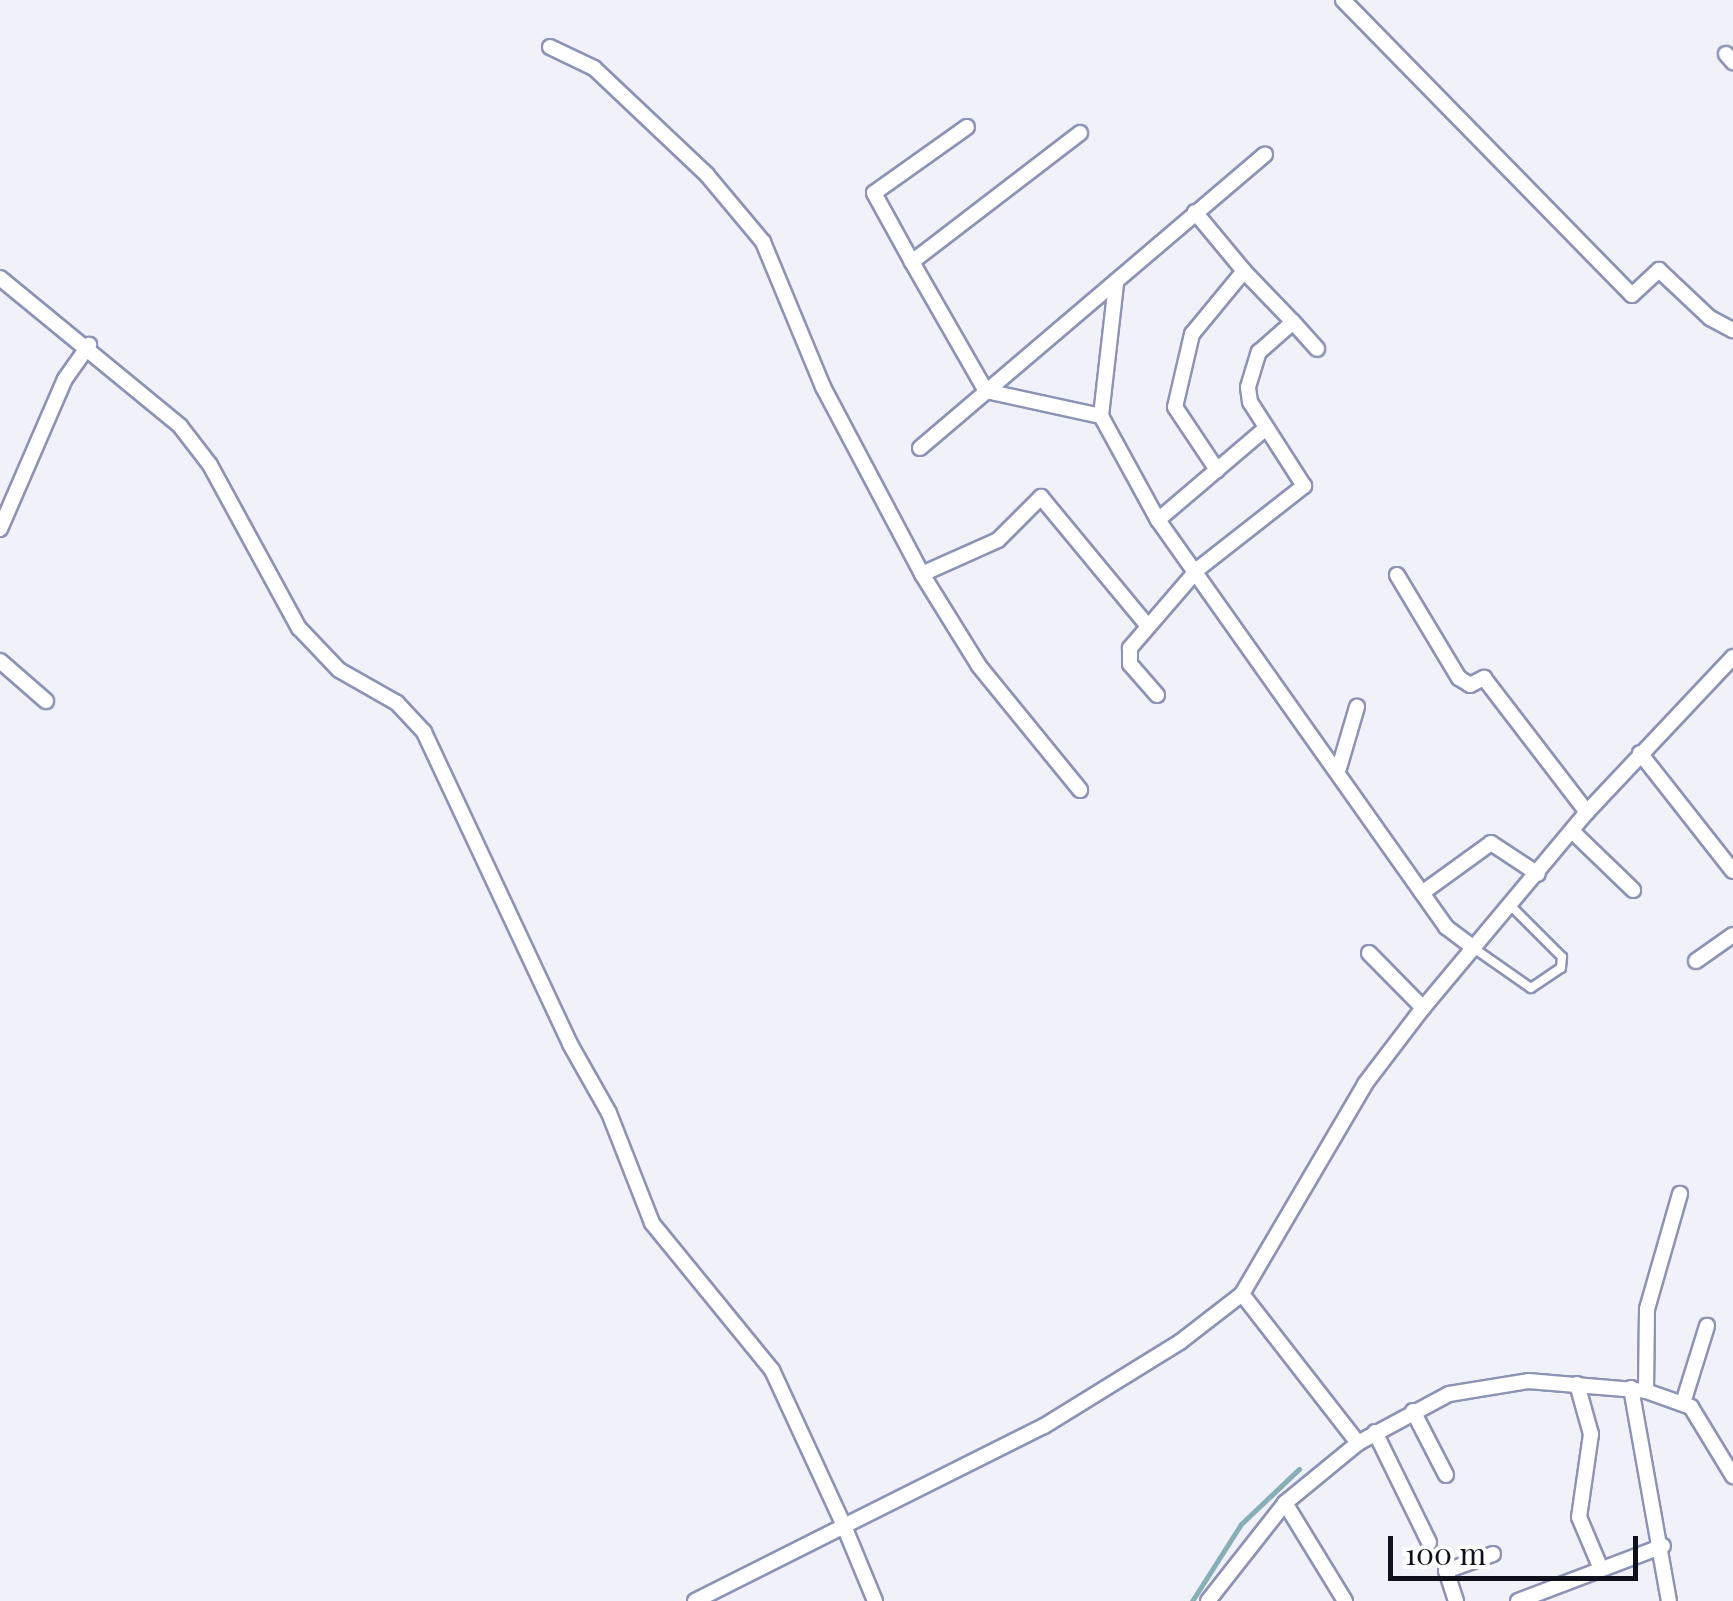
<!DOCTYPE html>
<html>
<head>
<meta charset="utf-8">
<style>
  body { margin:0 }
  #map { position:relative; width:1733px; height:1601px; overflow:hidden; background:#f1f2f9; font-family:"Playfair Display",serif }
  div>[style] { position:absolute }
  [style*='--x'] { left:calc(var(--x)*1px); top:calc(var(--y)*1px); width:calc(var(--w)*1px); rotate:calc(var(--a)*1deg) }
  .stream>* { height:5px; margin:-2.5px; padding:0 2.5px; transform-origin:2.5px; border-radius:2.5px; background:#88afb5 }
  .roads { filter:drop-shadow(2px 0 #8d93b4) drop-shadow(-2px 0 #8d93b4) drop-shadow(0 2px #8d93b4) drop-shadow(0 -2px #8d93b4) }
  .service>* { height:8px; margin:-4px; padding:0 4px; transform-origin:4px; border-radius:4px; background:#fff }
  .minor>* { height:14px; margin:-7px; padding:0 7px; transform-origin:7px; border-radius:7px; background:#fff }
  span { translate:-50% -50%; white-space:nowrap; text-align:center; line-height:1.15; -webkit-text-stroke:10px #fff; paint-order:stroke }
  .scale { position:absolute; left:1388px; top:1536px; width:250px; height:45px; box-sizing:border-box; border:5px solid #0e101b; border-top:0; padding-left:12px; font-size:30px; line-height:35px; white-space:nowrap; color:#0e101b; -webkit-text-stroke:8px #fff; paint-order:stroke }
</style>
</head>
<body>
<div id="map">
  <div class="stream">
    <div style="--x:1192;--y:1601;--w:91;--a:-57.5"></div>
    <div style="--x:1241;--y:1524;--w:80;--a:-43.5"></div>
  </div>
  <div class="roads">
    <div class="service">
      <div style="--x:1475;--y:949;--w:68;--a:34.9"></div>
      <div style="--x:1531;--y:988;--w:36;--a:-34"></div>
      <div style="--x:1561;--y:968;--w:11;--a:-85"></div>
      <div style="--x:1562;--y:957;--w:69;--a:-135"></div>
    </div>
    <div class="minor">
      <div style="--x:1343;--y:0;--w:413;--a:45.6"></div>
      <div style="--x:1632;--y:295;--w:37;--a:-43"></div>
      <div style="--x:1659;--y:270;--w:70;--a:43.3"></div>
      <div style="--x:1710;--y:318;--w:26;--a:28"></div>
      <div style="--x:550;--y:47;--w:49;--a:25.5"></div>
      <div style="--x:594;--y:68;--w:156;--a:43.4"></div>
      <div style="--x:707;--y:175;--w:87;--a:50.1"></div>
      <div style="--x:763;--y:242;--w:157;--a:67.5"></div>
      <div style="--x:823;--y:387;--w:212;--a:62.1"></div>
      <div style="--x:922;--y:574;--w:83;--a:-24.1"></div>
      <div style="--x:998;--y:540;--w:61;--a:-45"></div>
      <div style="--x:1041;--y:497;--w:166;--a:50.4"></div>
      <div style="--x:1726;--y:54;--w:11;--a:49"></div>
      <div style="--x:1080;--y:133;--w:212;--a:142.5"></div>
      <div style="--x:912;--y:262;--w:149;--a:60.2"></div>
      <div style="--x:986;--y:391;--w:118;--a:12.3"></div>
      <div style="--x:1195;--y:212;--w:77;--a:50.3"></div>
      <div style="--x:1244;--y:271;--w:82;--a:129.5"></div>
      <div style="--x:1192;--y:334;--w:75;--a:103.1"></div>
      <div style="--x:1175;--y:407;--w:76;--a:56.3"></div>
      <div style="--x:912;--y:262;--w:79;--a:-118.8"></div>
      <div style="--x:874;--y:193;--w:114;--a:-35.4"></div>
      <div style="--x:0;--y:278;--w:233;--a:39.4"></div>
      <div style="--x:180;--y:426;--w:49;--a:52.4"></div>
      <div style="--x:210;--y:465;--w:186;--a:61.4"></div>
      <div style="--x:299;--y:628;--w:58;--a:46.4"></div>
      <div style="--x:339;--y:670;--w:67;--a:29.6"></div>
      <div style="--x:397;--y:703;--w:40;--a:47"></div>
      <div style="--x:424;--y:732;--w:344;--a:64.9"></div>
      <div style="--x:570;--y:1044;--w:79;--a:60.5"></div>
      <div style="--x:609;--y:1113;--w:118;--a:68.6"></div>
      <div style="--x:652;--y:1223;--w:190;--a:50.8"></div>
      <div style="--x:772;--y:1370;--w:172;--a:65.2"></div>
      <div style="--x:844;--y:1526;--w:224;--a:-26.6"></div>
      <div style="--x:1044;--y:1426;--w:160;--a:-31.7"></div>
      <div style="--x:1180;--y:1342;--w:78;--a:-37.7"></div>
      <div style="--x:1242;--y:1294;--w:189;--a:52.1"></div>
      <div style="--x:1116;--y:284;--w:133;--a:96.5"></div>
      <div style="--x:1101;--y:416;--w:119;--a:61.3"></div>
      <div style="--x:1158;--y:520;--w:499;--a:54.7"></div>
      <div style="--x:1446;--y:927;--w:36;--a:37"></div>
      <div style="--x:1293;--y:322;--w:36;--a:48"></div>
      <div style="--x:920;--y:448;--w:453;--a:-40.4"></div>
      <div style="--x:1158;--y:520;--w:142;--a:-40.4"></div>
      <div style="--x:0;--y:529;--w:163;--a:-66.6"></div>
      <div style="--x:65;--y:379;--w:42;--a:-54.8"></div>
      <div style="--x:922;--y:574;--w:108;--a:58.2"></div>
      <div style="--x:979;--y:666;--w:160;--a:50.8"></div>
      <div style="--x:1397;--y:575;--w:120;--a:59"></div>
      <div style="--x:1459;--y:678;--w:13;--a:32"></div>
      <div style="--x:1470;--y:685;--w:16;--a:-27"></div>
      <div style="--x:1484;--y:678;--w:169;--a:52.5"></div>
      <div style="--x:0;--y:661;--w:61;--a:41"></div>
      <div style="--x:1157;--y:695;--w:41;--a:-131.1"></div>
      <div style="--x:1130;--y:664;--w:16;--a:-90"></div>
      <div style="--x:1130;--y:648;--w:104;--a:-49.3"></div>
      <div style="--x:1198;--y:569;--w:135;--a:-38.1"></div>
      <div style="--x:1304;--y:486;--w:100;--a:-122.7"></div>
      <div style="--x:1250;--y:402;--w:15;--a:-98"></div>
      <div style="--x:1248;--y:387;--w:37;--a:-73"></div>
      <div style="--x:1259;--y:352;--w:45;--a:-41.4"></div>
      <div style="--x:1293;--y:322;--w:71;--a:-133.9"></div>
      <div style="--x:1640;--y:753;--w:150;--a:51.8"></div>
      <div style="--x:1339;--y:768;--w:64;--a:-73.6"></div>
      <div style="--x:1572;--y:831;--w:85;--a:44"></div>
      <div style="--x:1422;--y:893;--w:85;--a:-35.9"></div>
      <div style="--x:1491;--y:843;--w:56;--a:33.4"></div>
      <div style="--x:1369;--y:953;--w:77;--a:45.5"></div>
      <div style="--x:1696;--y:961;--w:45;--a:-35.1"></div>
      <div style="--x:1242;--y:1294;--w:243;--a:-59.6"></div>
      <div style="--x:1365;--y:1084;--w:96;--a:-52.7"></div>
      <div style="--x:1423;--y:1008;--w:256;--a:-50.1"></div>
      <div style="--x:1587;--y:812;--w:213;--a:-46.7"></div>
      <div style="--x:1577;--y:1384;--w:52;--a:74.4"></div>
      <div style="--x:1591;--y:1434;--w:84;--a:98.2"></div>
      <div style="--x:1579;--y:1517;--w:56;--a:67.1"></div>
      <div style="--x:1631;--y:1388;--w:216;--a:79.9"></div>
      <div style="--x:1646;--y:1391;--w:82;--a:-89.3"></div>
      <div style="--x:1647;--y:1309;--w:120;--a:-74"></div>
      <div style="--x:1683;--y:1403;--w:81;--a:-72.7"></div>
      <div style="--x:1413;--y:1411;--w:72;--a:62.7"></div>
      <div style="--x:1375;--y:1432;--w:123;--a:63.9"></div>
      <div style="--x:1285;--y:1503;--w:115;--a:58.5"></div>
      <div style="--x:695;--y:1601;--w:167;--a:-26.7"></div>
      <div style="--x:844;--y:1526;--w:81;--a:67.5"></div>
      <div style="--x:1208;--y:1601;--w:125;--a:-51.8"></div>
      <div style="--x:1285;--y:1503;--w:94;--a:-39.4"></div>
      <div style="--x:1358;--y:1443;--w:103;--a:-28.3"></div>
      <div style="--x:1449;--y:1394;--w:80;--a:-9.3"></div>
      <div style="--x:1528;--y:1381;--w:118;--a:4.8"></div>
      <div style="--x:1646;--y:1391;--w:48;--a:19.6"></div>
      <div style="--x:1691;--y:1407;--w:81;--a:58.7"></div>
      <div style="--x:1456;--y:1601;--w:32;--a:-108"></div>
      <div style="--x:1446;--y:1571;--w:50;--a:-19.9"></div>
      <div style="--x:1518;--y:1601;--w:155;--a:-20.8"></div>
    </div>
  </div>
  <div class="scale">100 m</div>
</div>
</body>
</html>
